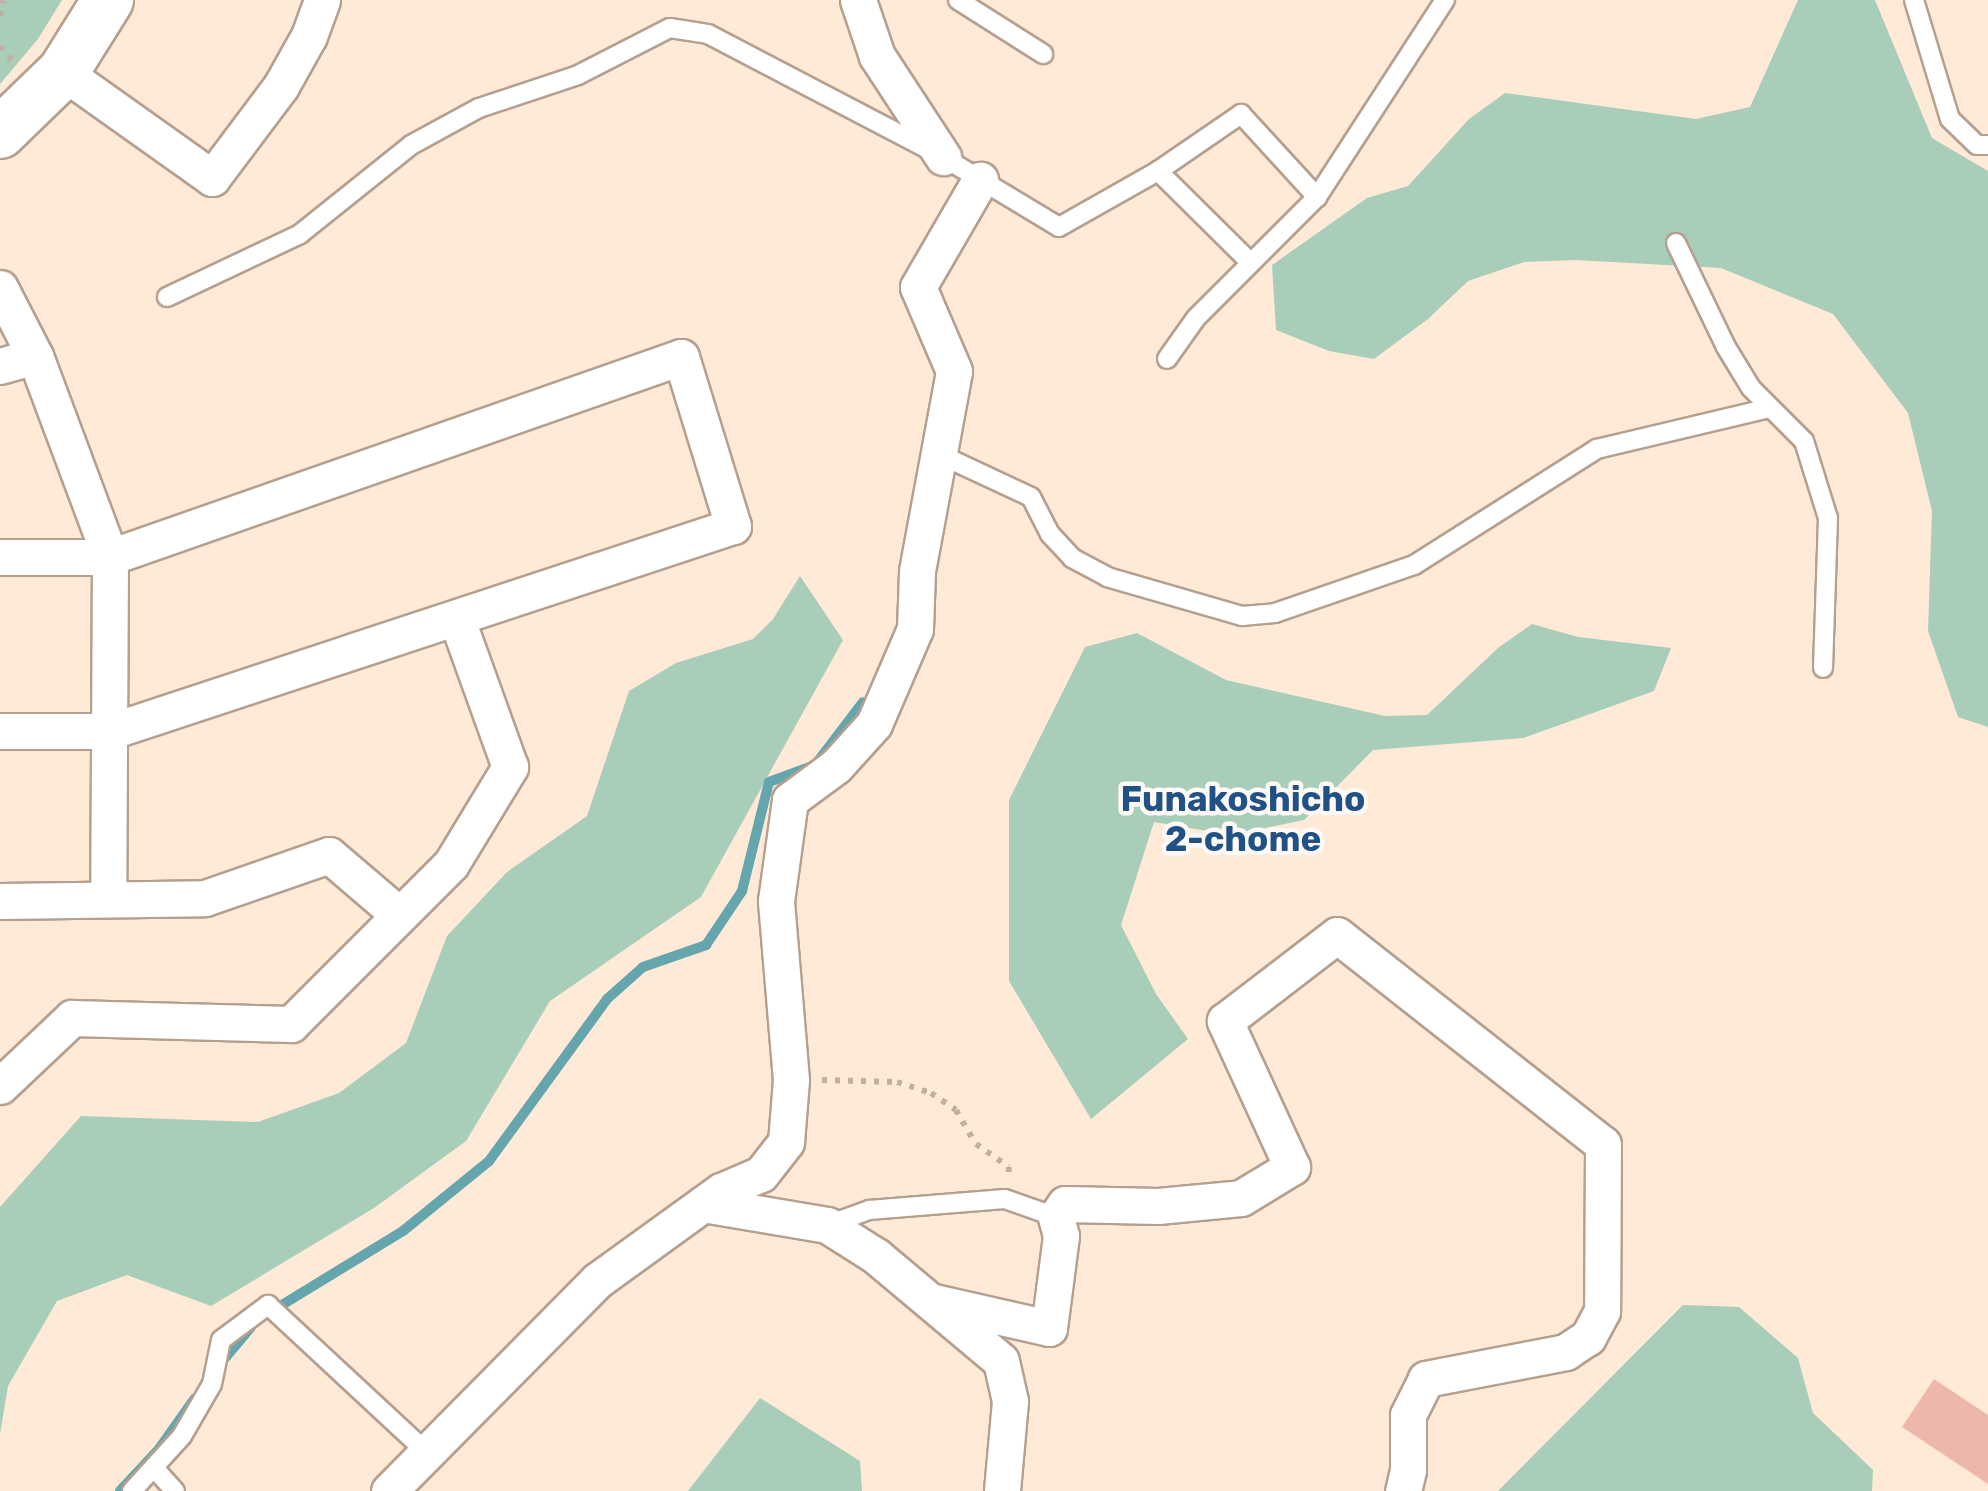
<!DOCTYPE html>
<html>
<head>
<meta charset="utf-8">
<style>
  body { margin:0 }
  #map { position:relative; width:1988px; height:1491px; overflow:hidden; background:#ffe9d7; font-family:Rubik,sans-serif }
  div>[style] { position:absolute }
  [style*='--x'] { left:calc(var(--x)*1px); top:calc(var(--y)*1px); width:calc(var(--w)*1px); rotate:calc(var(--a)*1deg) }
  .green>* { inset:0; background:#a8ceb9 }
  .stream>* { height:10px; margin:-5px; padding:0 5px; transform-origin:5px; border-radius:5px; background:#65a6ae }
  .building>* { inset:0; background:#eeb7ab }
  .path>* { height:6px; margin-top:-3px; transform-origin:0; background:repeating-linear-gradient(90deg,#c1afa0 0 5px,transparent 0 13px) }
  .roads { filter:drop-shadow(2px 0 #b5a090) drop-shadow(-2px 0 #b5a090) drop-shadow(0 2px #b5a090) drop-shadow(0 -2px #b5a090) }
  .lane>* { height:18px; margin:-9px; padding:0 9px; transform-origin:9px; border-radius:9px; background:#fff }
  .street>* { height:35px; margin:-17.5px; padding:0 17.5px; transform-origin:17.5px; border-radius:17.5px; background:#fff }
  .secondary>* { height:50px; margin:-25px; padding:0 25px; transform-origin:25px; border-radius:25px; background:#fff }
  span { translate:-50% -50%; white-space:nowrap; text-align:center; line-height:1.15; -webkit-text-stroke:9px #fef9f6; paint-order:stroke }
  .neighbourhood-label { font-size:35px; color:#205285; font-weight:700 }
</style>
</head>
<body>
<div id="map">
  <div class="green">
    <div style="clip-path:polygon(0 0,62px 0,38px 39px,0 84px)"></div>
    <div style="clip-path:polygon(1798px 0,1875px 0,1932px 138px,1988px 171px,1988px 727px,1958px 717px,1928px 631px,1932px 511px,1908px 413px,1833px 314px,1721px 268px,1575px 260px,1524px 262px,1468px 281px,1428px 319px,1374px 359px,1329px 351px,1276px 330px,1272px 265px,1367px 198px,1408px 186px,1469px 119px,1505px 93px,1696px 119px,1750px 107px)"></div>
    <div style="clip-path:polygon(800px 576px,843px 640px,701px 897px,550px 1001px,466px 1141px,374px 1208px,211px 1306px,127px 1275px,57px 1301px,8px 1386px,0 1434px,0 1207px,81px 1116px,258px 1122px,339px 1093px,406px 1043px,447px 936px,507px 872px,587px 816px,629px 691px,676px 663px,753px 639px,773px 619px)"></div>
    <div style="clip-path:polygon(1532px 624px,1578px 637px,1671px 648px,1654px 691px,1523px 738px,1373px 750px,1304px 820px,1231px 835px,1154px 822px,1121px 925px,1156px 994px,1188px 1039px,1091px 1119px,1009px 981px,1009px 800px,1085px 647px,1137px 633px,1226px 680px,1385px 716px,1427px 715px,1498px 648px)"></div>
    <div style="clip-path:polygon(1683px 1305px,1739px 1307px,1798px 1358px,1813px 1413px,1873px 1470px,1872px 1491px,1498px 1491px)"></div>
    <div style="clip-path:polygon(760px 1398px,860px 1461px,862px 1491px,688px 1491px)"></div>
  </div>
  <div class="stream">
    <div style="--x:272;--y:1311;--w:153;--a:-31.4"></div>
    <div style="--x:403;--y:1231;--w:111;--a:-39.1"></div>
    <div style="--x:489;--y:1161;--w:200;--a:-53.9"></div>
    <div style="--x:607;--y:999;--w:48;--a:-41.6"></div>
    <div style="--x:643;--y:967;--w:67;--a:-19.2"></div>
    <div style="--x:706;--y:945;--w:65;--a:-56.3"></div>
    <div style="--x:742;--y:891;--w:112;--a:-76.1"></div>
    <div style="--x:769;--y:782;--w:49;--a:-20.3"></div>
    <div style="--x:815;--y:765;--w:79;--a:-52.7"></div>
    <div style="--x:220;--y:1364;--w:48;--a:-50"></div>
    <div style="--x:120;--y:1491;--w:57;--a:-47.1"></div>
    <div style="--x:159;--y:1449;--w:62;--a:-54.8"></div>
  </div>
  <div class="building">
    <div style="clip-path:polygon(1934px 1379px,1988px 1415px,1988px 1484px,1902px 1427px)"></div>
  </div>
  <div class="path">
    <div style="--x:0;--y:16;--w:16;--a:-79"></div>
    <div style="--x:0;--y:46;--w:23;--a:50"></div>
    <div style="--x:822;--y:1080;--w:75;--a:1.5"></div>
    <div style="--x:897;--y:1082;--w:36;--a:18"></div>
    <div style="--x:931;--y:1093;--w:30;--a:34"></div>
    <div style="--x:956;--y:1110;--w:39;--a:60"></div>
    <div style="--x:976;--y:1144;--w:40;--a:34.9"></div>
    <div style="--x:1009;--y:1167;--w:11;--a:95"></div>
  </div>
  <div class="roads">
    <div class="lane">
      <div style="--x:958;--y:0;--w:101;--a:32.4"></div>
      <div style="--x:1914;--y:0;--w:124;--a:73.2"></div>
      <div style="--x:1950;--y:119;--w:37;--a:44"></div>
      <div style="--x:1977;--y:145;--w:11;--a:0"></div>
      <div style="--x:1158;--y:171;--w:129;--a:44.7"></div>
      <div style="--x:1317;--y:197;--w:235;--a:-57"></div>
      <div style="--x:1676;--y:243;--w:115;--a:64.3"></div>
      <div style="--x:1726;--y:347;--w:48;--a:58.6"></div>
      <div style="--x:1751;--y:388;--w:75;--a:45"></div>
      <div style="--x:1804;--y:441;--w:81;--a:72.7"></div>
      <div style="--x:1828;--y:518;--w:150;--a:91.9"></div>
      <div style="--x:167;--y:297;--w:147;--a:-25.3"></div>
      <div style="--x:300;--y:234;--w:142;--a:-38.7"></div>
      <div style="--x:411;--y:145;--w:77;--a:-28.6"></div>
      <div style="--x:479;--y:108;--w:104;--a:-18.4"></div>
      <div style="--x:578;--y:75;--w:103;--a:-27.1"></div>
      <div style="--x:670;--y:28;--w:38;--a:9"></div>
      <div style="--x:708;--y:34;--w:265;--a:27.6"></div>
      <div style="--x:943;--y:157;--w:135;--a:31.1"></div>
      <div style="--x:1059;--y:227;--w:114;--a:-29.5"></div>
      <div style="--x:1158;--y:171;--w:101;--a:-34.5"></div>
      <div style="--x:1241;--y:114;--w:113;--a:47.5"></div>
      <div style="--x:1317;--y:197;--w:171;--a:135"></div>
      <div style="--x:1196;--y:318;--w:50;--a:125.3"></div>
      <div style="--x:941;--y:455;--w:99;--a:25"></div>
      <div style="--x:1031;--y:497;--w:42;--a:62.8"></div>
      <div style="--x:1050;--y:534;--w:33;--a:47"></div>
      <div style="--x:1072;--y:558;--w:40;--a:28"></div>
      <div style="--x:1107;--y:577;--w:141;--a:16.1"></div>
      <div style="--x:1242;--y:616;--w:33;--a:-5"></div>
      <div style="--x:1275;--y:613;--w:147;--a:-19.1"></div>
      <div style="--x:1414;--y:565;--w:217;--a:-32.4"></div>
      <div style="--x:1597;--y:449;--w:177;--a:-13.4"></div>
      <div style="--x:828;--y:1225;--w:44;--a:-20.1"></div>
      <div style="--x:869;--y:1210;--w:136;--a:-4.6"></div>
      <div style="--x:1005;--y:1199;--w:54;--a:19.4"></div>
      <div style="--x:155;--y:1469;--w:30;--a:48"></div>
      <div style="--x:132;--y:1491;--w:74;--a:-47.7"></div>
      <div style="--x:182;--y:1436;--w:60;--a:-60"></div>
      <div style="--x:212;--y:1384;--w:45;--a:-78.4"></div>
      <div style="--x:221;--y:1340;--w:59;--a:-36.7"></div>
      <div style="--x:268;--y:1305;--w:217;--a:42.9"></div>
    </div>
    <div class="street">
      <div style="--x:858;--y:0;--w:59;--a:71.3"></div>
      <div style="--x:877;--y:56;--w:121;--a:56.8"></div>
      <div style="--x:63;--y:72;--w:183;--a:35.4"></div>
      <div style="--x:212;--y:178;--w:115;--a:-53.1"></div>
      <div style="--x:281;--y:86;--w:57;--a:-60.8"></div>
      <div style="--x:309;--y:36;--w:38;--a:-70"></div>
      <div style="--x:0;--y:288;--w:76;--a:62.8"></div>
      <div style="--x:35;--y:356;--w:215;--a:69.5"></div>
      <div style="--x:110;--y:557;--w:342;--a:90.3"></div>
      <div style="--x:0;--y:366;--w:36;--a:-16"></div>
      <div style="--x:0;--y:557;--w:110;--a:0"></div>
      <div style="--x:110;--y:557;--w:605;--a:-19.3"></div>
      <div style="--x:681;--y:357;--w:177;--a:72.9"></div>
      <div style="--x:733;--y:526;--w:655;--a:161.76"></div>
      <div style="--x:111;--y:731;--w:111;--a:180"></div>
      <div style="--x:0;--y:901;--w:205;--a:-0.8"></div>
      <div style="--x:205;--y:898;--w:131;--a:-19.1"></div>
      <div style="--x:329;--y:855;--w:91;--a:40.5"></div>
      <div style="--x:0;--y:1086;--w:99;--a:-43.4"></div>
      <div style="--x:72;--y:1018;--w:219;--a:1.6"></div>
      <div style="--x:291;--y:1024;--w:226;--a:-45"></div>
      <div style="--x:451;--y:864;--w:114;--a:-58.7"></div>
      <div style="--x:510;--y:767;--w:156;--a:-109.8"></div>
      <div style="--x:703;--y:1204;--w:126;--a:9.6"></div>
      <div style="--x:827;--y:1225;--w:58;--a:32.3"></div>
      <div style="--x:876;--y:1256;--w:163;--a:40"></div>
      <div style="--x:1001;--y:1361;--w:41;--a:77.3"></div>
      <div style="--x:1010;--y:1401;--w:90;--a:95.1"></div>
      <div style="--x:930;--y:1301;--w:122;--a:12.8"></div>
      <div style="--x:1049;--y:1328;--w:93;--a:-82.6"></div>
      <div style="--x:1061;--y:1236;--w:20;--a:-105"></div>
      <div style="--x:1056;--y:1217;--w:16;--a:-55"></div>
      <div style="--x:1065;--y:1204;--w:93;--a:1.2"></div>
      <div style="--x:1158;--y:1206;--w:83;--a:-5.5"></div>
      <div style="--x:1241;--y:1198;--w:60;--a:-31.3"></div>
      <div style="--x:1292;--y:1167;--w:161;--a:-114.7"></div>
      <div style="--x:1225;--y:1021;--w:141;--a:-37.5"></div>
      <div style="--x:1337;--y:935;--w:338;--a:38.2"></div>
      <div style="--x:1603;--y:1144;--w:167;--a:90.3"></div>
      <div style="--x:1602;--y:1311;--w:30;--a:118"></div>
      <div style="--x:1588;--y:1337;--w:27;--a:146"></div>
      <div style="--x:1566;--y:1352;--w:143;--a:169.1"></div>
      <div style="--x:1426;--y:1379;--w:40;--a:116.6"></div>
      <div style="--x:1408;--y:1415;--w:55;--a:90"></div>
      <div style="--x:1408;--y:1470;--w:22;--a:103"></div>
      <div style="--x:389;--y:1491;--w:297;--a:-45.3"></div>
      <div style="--x:598;--y:1280;--w:152;--a:-35.9"></div>
      <div style="--x:721;--y:1191;--w:43;--a:-23"></div>
      <div style="--x:761;--y:1174;--w:41;--a:-52"></div>
      <div style="--x:786;--y:1142;--w:62;--a:-85.4"></div>
      <div style="--x:791;--y:1080;--w:180;--a:-94.8"></div>
      <div style="--x:776;--y:901;--w:102;--a:-82.1"></div>
      <div style="--x:790;--y:800;--w:57;--a:-36.5"></div>
      <div style="--x:836;--y:766;--w:57;--a:-47.9"></div>
      <div style="--x:874;--y:724;--w:103;--a:-66.7"></div>
      <div style="--x:915;--y:629;--w:58;--a:-88"></div>
      <div style="--x:917;--y:571;--w:203;--a:-79.5"></div>
      <div style="--x:954;--y:371;--w:91;--a:-113.2"></div>
      <div style="--x:918;--y:287;--w:124;--a:-59.9"></div>
    </div>
    <div class="secondary">
      <div style="--x:0;--y:133;--w:88;--a:-44.1"></div>
      <div style="--x:63;--y:72;--w:85;--a:-58"></div>
    </div>
  </div>
  <div class="neighbourhood-label">
    <span style="left:1243px;top:819px">Funakoshicho<br>2-chome</span>
  </div>
</div>
</body>
</html>
